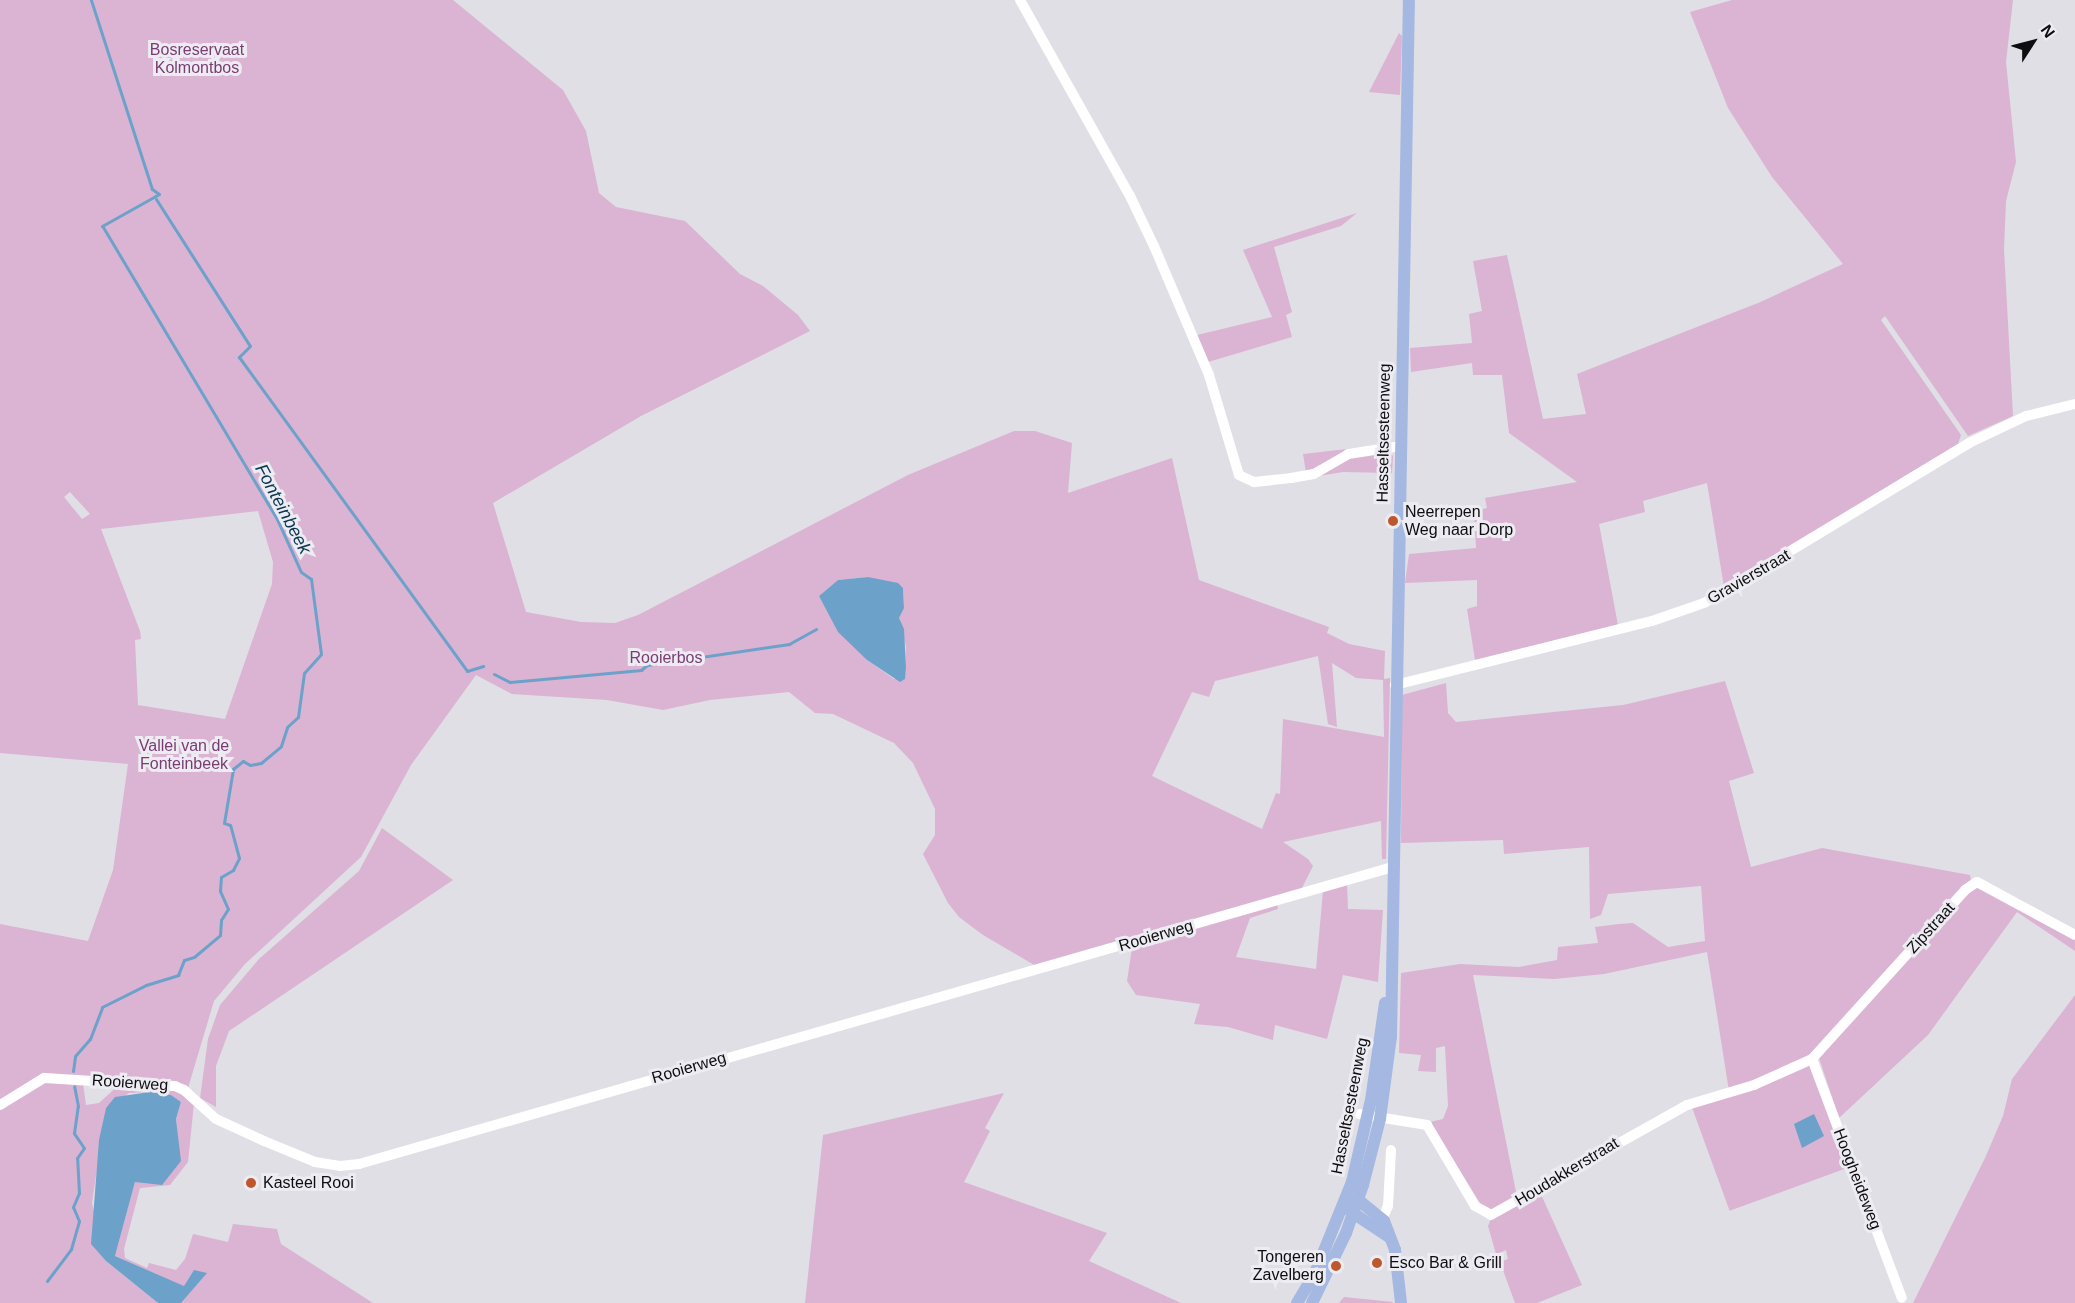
<!DOCTYPE html>
<html>
<head>
<meta charset="utf-8">
<style>
  body { margin:0 }
  #map { position:relative; width:2075px; height:1303px; overflow:hidden; background:#dfdfe5; font-family:Helvetica,sans-serif }
  div>[style] { position:absolute }
  [style*='--x'] { left:calc(var(--x)*1px); top:calc(var(--y)*1px); width:calc(var(--w)*1px); rotate:calc(var(--a)*1deg) }
  .green>* { inset:0; background:#dbb3d3; transform-origin:0 0 }
  .water>* { inset:0; background:#6ca2ca }
  .stream>* { height:3px; margin:-1.5px; padding:0 1.5px; transform-origin:1.5px; border-radius:1.5px; background:#6ca2ca }
  .minor>* { height:10px; margin:-5px; padding:0 5px; transform-origin:5px; border-radius:5px; background:#fff }
  .major>* { height:12px; margin:-6px; padding:0 6px; transform-origin:6px; border-radius:6px; background:#a4b8e2 }
  .dots>* { width:16px; height:16px; translate:-50% -50%; box-sizing:border-box; border:3px solid #ececf2; border-radius:50% }
  span { translate:-50% -50%; white-space:nowrap; text-align:center; line-height:1.15; -webkit-text-stroke:6px #ececf2; paint-order:stroke }
  .park-label { font-size:16px; color:#7a3c72 }
  .street-label { font-size:16px; color:#0e0e10 }
  .poi-label { font-size:16px; color:#0e0e10 }
  .left { translate:0 -50%; text-align:left }
  .right { translate:-100% -50%; text-align:right }
  .water-label { font-size:18px; color:#0b3753; font-style:italic }
  .north { position:absolute; left:2003px; top:12px; width:60px; height:60px; -webkit-text-stroke:4px #ececf2; paint-order:stroke; rotate:54deg; font-size:16px; font-weight:700; line-height:24px; text-align:center; color:#0e0e10 }
  .north::after { content:''; display:block; margin:auto; width:21px; height:27px; background:#0e0e10; clip-path:polygon(50% 0,100% 100%,50% 72%,0 100%) }
</style>
</head>
<body>
<div id="map">
  <div class="green">
    <div style="clip-path:polygon(evenodd,0 0,453px 0,563px 90px,586px 131px,599px 193px,616px 207px,685px 221px,740px 274px,763px 286px,798px 315px,810px 331px,641px 416px,493px 503px,526px 612px,581px 622px,615px 623px,638px 615px,908px 475px,1014px 431px,1035px 431px,1072px 443px,1068px 493px,1172px 458px,1199px 580px,1329px 627px,1327px 633px,1349px 644px,1385px 651px,1384px 679px,1390px 678px,1386px 859px,1382px 859px,1381px 821px,1283px 842px,1308px 859px,1313px 866px,1301px 890px,1036px 966px,983px 935px,959px 917px,948px 903px,923px 854px,935px 835px,935px 809px,913px 763px,894px 743px,833px 714px,815px 713px,789px 692px,710px 700px,663px 710px,607px 700px,512px 694px,476px 675px,411px 765px,361px 857px,245px 964px,214px 1001px,188px 1088px,45px 1075px,0 1101px,0 924px,88px 941px,113px 870px,128px 764px,0 753px,0 0,70px 492px,90px 514px,82px 519px,64px 497px,70px 492px,0 0,258px 511px,273px 562px,272px 584px,225px 719px,138px 705px,135px 640px,141px 639px,140px 631px,101px 529px,258px 511px,0 0,868px 577px,903px 588px,904px 607px,899px 618px,906px 647px,905px 679px,894px 679px,867px 660px,819px 596px,838px 580px,868px 577px,0 0,1318px 656px,1328px 724px,1337px 727px,1332px 663px,1356px 678px,1383px 680px,1384px 737px,1283px 719px,1280px 794px,1276px 793px,1262px 829px,1152px 776px,1192px 692px,1209px 697px,1215px 681px,1318px 656px)"></div>
    <div style="clip-path:polygon(1732px 0,2013px 0,2006px 62px,2016px 162px,2006px 201px,2004px 249px,2013px 416px,1968px 436px,1885px 316px,1881px 320px,1961px 435px,1958px 444px,1724px 587px,1707px 483px,1643px 501px,1645px 512px,1599px 524px,1618px 625px,1475px 660px,1467px 609px,1477px 606px,1477px 580px,1405px 583px,1409px 554px,1476px 548px,1474px 511px,1487px 508px,1485px 498px,1577px 482px,1509px 433px,1502px 375px,1473px 375px,1472px 363px,1411px 372px,1410px 348px,1472px 343px,1469px 314px,1482px 311px,1473px 261px,1507px 255px,1543px 419px,1586px 414px,1577px 374px,1758px 303px,1843px 264px,1772px 177px,1728px 108px,1690px 12px)"></div>
    <div style="clip-path:polygon(1399px 33px,1402px 36px,1400px 95px,1369px 92px)"></div>
    <div style="clip-path:polygon(1357px 213px,1341px 226px,1274px 247px,1292px 312px,1286px 315px,1292px 337px,1208px 362px,1197px 335px,1272px 317px,1243px 250px)"></div>
    <div style="clip-path:polygon(1364px 447px,1306px 473px,1303px 454px)"></div>
    <div style="clip-path:polygon(1389px 452px,1393px 456px,1392px 473px,1343px 472px,1312px 477px,1347px 458px)"></div>
    <div style="clip-path:polygon(1725px 681px,1754px 773px,1729px 781px,1751px 867px,1822px 848px,1970px 875px,1971px 881px,1812px 1055px,1729px 1091px,1707px 952px,1604px 974px,1554px 979px,1473px 975px,1517px 1197px,1493px 1210px,1483px 1208px,1430px 1122px,1443px 1119px,1448px 1106px,1445px 1046px,1436px 1048px,1436px 1072px,1418px 1071px,1421px 1055px,1399px 1053px,1401px 973px,1460px 964px,1519px 967px,1557px 960px,1558px 947px,1598px 943px,1595px 927px,1619px 924px,1633px 923px,1668px 947px,1705px 941px,1701px 886px,1608px 894px,1601px 915px,1590px 919px,1589px 847px,1504px 854px,1503px 840px,1401px 843px,1402px 695px,1446px 683px,1448px 713px,1456px 722px,1623px 705px)"></div>
    <div style="clip-path:polygon(382px 828px,453px 880px,229px 1031px,216px 1066px,216px 1107px,200px 1098px,208px 1039px,220px 1005px,259px 959px,359px 871px)"></div>
    <div style="clip-path:polygon(1347px 883px,1348px 909px,1383px 910px,1378px 982px,1343px 975px,1327px 1039px,1275px 1025px,1273px 1040px,1228px 1027px,1194px 1024px,1200px 1004px,1136px 995px,1127px 981px,1132px 948px,1277px 904px,1278px 909px,1250px 918px,1236px 957px,1316px 969px,1323px 891px)"></div>
    <div style="clip-path:polygon(1975px 885px,2075px 938px,2075px 951px,2017px 912px,1928px 1035px,1839px 1118px,1819px 1058px)"></div>
    <div style="clip-path:polygon(2075px 995px,2075px 1303px,1913px 1303px,1985px 1158px,2003px 1116px,2012px 1079px)"></div>
    <div style="left:1811px;top:1063px;width:111px;height:127px;rotate:70deg"></div>
    <div style="clip-path:polygon(37px 1083px,83px 1083px,86px 1105px,99px 1103px,120px 1084px,181px 1092px,194px 1103px,188px 1162px,170px 1185px,140px 1188px,124px 1249px,125px 1258px,147px 1268px,149px 1263px,176px 1270px,185px 1259px,193px 1234px,228px 1242px,233px 1224px,277px 1229px,281px 1244px,373px 1303px,181px 1303px,206px 1273px,189px 1278px,185px 1287px,115px 1256px,135px 1182px,179px 1150px,176px 1119px,181px 1102px,171px 1095px,150px 1092px,129px 1093px,106px 1108px,92px 1203px,106px 1261px,158px 1303px,0 1303px,0 1107px)"></div>
    <div style="clip-path:polygon(1004px 1093px,985px 1128px,990px 1131px,964px 1182px,1107px 1233px,1089px 1261px,1181px 1303px,805px 1303px,823px 1135px)"></div>
    <div style="clip-path:polygon(1539px 1190px,1582px 1285px,1537px 1303px,1515px 1303px,1500px 1262px,1508px 1259px,1506px 1250px,1496px 1254px,1488px 1226px,1491px 1219px)"></div>
    <div style="clip-path:polygon(1344px 1297px,1393px 1302px,1393px 1303px,1339px 1303px)"></div>
  </div>
  <div class="water">
    <div style="clip-path:polygon(868px 577px,898px 583px,903px 588px,904px 608px,899px 618px,904px 629px,906px 667px,905px 679px,900px 682px,867px 660px,838px 632px,819px 596px,838px 580px)"></div>
    <div style="clip-path:polygon(150px 1092px,171px 1095px,181px 1102px,176px 1119px,181px 1161px,162px 1185px,135px 1182px,115px 1256px,184px 1286px,194px 1270px,207px 1273px,181px 1303px,158px 1303px,106px 1261px,91px 1244px,99px 1140px,106px 1108px,115px 1097px)"></div>
    <div style="clip-path:polygon(1814px 1114px,1824px 1136px,1802px 1148px,1794px 1124px)"></div>
  </div>
  <div class="stream">
    <div style="--x:156;--y:199;--w:174;--a:57.4"></div>
    <div style="--x:250;--y:346;--w:16;--a:135"></div>
    <div style="--x:239;--y:357;--w:388;--a:54"></div>
    <div style="--x:467;--y:671;--w:17;--a:-17"></div>
    <div style="--x:494;--y:674;--w:18;--a:27"></div>
    <div style="--x:510;--y:682;--w:132;--a:-5.2"></div>
    <div style="--x:641;--y:670;--w:8;--a:-40"></div>
    <div style="--x:647;--y:665;--w:144;--a:-8.4"></div>
    <div style="--x:789;--y:644;--w:31;--a:-29"></div>
    <div style="--x:73;--y:1071;--w:15;--a:-82"></div>
    <div style="--x:75;--y:1056;--w:23;--a:-49"></div>
    <div style="--x:90;--y:1039;--w:34;--a:-69"></div>
    <div style="--x:102;--y:1007;--w:49;--a:-26.6"></div>
    <div style="--x:146;--y:985;--w:34;--a:-17"></div>
    <div style="--x:178;--y:975;--w:16;--a:-68"></div>
    <div style="--x:184;--y:960;--w:10;--a:-17"></div>
    <div style="--x:194;--y:957;--w:34;--a:-40"></div>
    <div style="--x:220;--y:935;--w:15;--a:-86"></div>
    <div style="--x:221;--y:920;--w:13;--a:-58"></div>
    <div style="--x:228;--y:909;--w:20;--a:-114"></div>
    <div style="--x:220;--y:891;--w:14;--a:-86"></div>
    <div style="--x:221;--y:877;--w:14;--a:-30"></div>
    <div style="--x:233;--y:870;--w:13;--a:-63"></div>
    <div style="--x:239;--y:858;--w:34;--a:-105"></div>
    <div style="--x:230;--y:825;--w:6;--a:-162"></div>
    <div style="--x:224;--y:823;--w:55;--a:-80.5"></div>
    <div style="--x:233;--y:769;--w:13;--a:-39"></div>
    <div style="--x:243;--y:761;--w:8;--a:30"></div>
    <div style="--x:250;--y:765;--w:11;--a:-10"></div>
    <div style="--x:261;--y:763;--w:26;--a:-40"></div>
    <div style="--x:281;--y:746;--w:20;--a:-72"></div>
    <div style="--x:287;--y:727;--w:15;--a:-42"></div>
    <div style="--x:298;--y:717;--w:44;--a:-82.2"></div>
    <div style="--x:304;--y:673;--w:25;--a:-48"></div>
    <div style="--x:321;--y:654;--w:76;--a:-97.6"></div>
    <div style="--x:311;--y:579;--w:12;--a:-145"></div>
    <div style="--x:301;--y:572;--w:58;--a:-114.4"></div>
    <div style="--x:277;--y:519;--w:341;--a:-120.8"></div>
    <div style="--x:102;--y:226;--w:65;--a:-29.3"></div>
    <div style="--x:159;--y:194;--w:9;--a:-144"></div>
    <div style="--x:152;--y:189;--w:199;--a:-107.9"></div>
    <div style="--x:47;--y:1281;--w:40;--a:-53"></div>
    <div style="--x:71;--y:1249;--w:29;--a:-74"></div>
    <div style="--x:79;--y:1221;--w:15;--a:-113"></div>
    <div style="--x:73;--y:1207;--w:15;--a:-67"></div>
    <div style="--x:79;--y:1193;--w:35;--a:-93"></div>
    <div style="--x:77;--y:1158;--w:12;--a:-55"></div>
    <div style="--x:84;--y:1148;--w:18;--a:-124"></div>
    <div style="--x:74;--y:1133;--w:27;--a:-82"></div>
    <div style="--x:78;--y:1106;--w:20;--a:-101"></div>
  </div>
  <div class="minor">
    <div style="--x:1020;--y:0;--w:225;--a:60.7"></div>
    <div style="--x:1130;--y:196;--w:55;--a:64.4"></div>
    <div style="--x:1154;--y:246;--w:140;--a:66.9"></div>
    <div style="--x:1209;--y:375;--w:104;--a:73.3"></div>
    <div style="--x:1239;--y:475;--w:17;--a:25"></div>
    <div style="--x:1254;--y:482;--w:37;--a:-6"></div>
    <div style="--x:1291;--y:478;--w:23;--a:-10"></div>
    <div style="--x:1314;--y:474;--w:39;--a:-30"></div>
    <div style="--x:1348;--y:454;--w:53;--a:-8.7"></div>
    <div style="--x:1395;--y:685;--w:265;--a:-14"></div>
    <div style="--x:1652;--y:621;--w:55;--a:-19.1"></div>
    <div style="--x:1704;--y:603;--w:310;--a:-31.1"></div>
    <div style="--x:1969;--y:443;--w:63;--a:-25.3"></div>
    <div style="--x:2026;--y:416;--w:50;--a:-13.8"></div>
    <div style="--x:1812;--y:1059;--w:255;--a:69.4"></div>
    <div style="--x:0;--y:1105;--w:52;--a:-31.5"></div>
    <div style="--x:44;--y:1078;--w:131;--a:3.5"></div>
    <div style="--x:175;--y:1086;--w:10;--a:24"></div>
    <div style="--x:184;--y:1090;--w:43;--a:42.2"></div>
    <div style="--x:216;--y:1119;--w:53;--a:24.6"></div>
    <div style="--x:264;--y:1141;--w:55;--a:22.4"></div>
    <div style="--x:315;--y:1162;--w:25;--a:9"></div>
    <div style="--x:340;--y:1166;--w:19;--a:-6"></div>
    <div style="--x:359;--y:1164;--w:1076;--a:-16.03"></div>
    <div style="--x:1359;--y:1114;--w:69;--a:9.2"></div>
    <div style="--x:1427;--y:1125;--w:94;--a:59.3"></div>
    <div style="--x:1475;--y:1206;--w:18;--a:29"></div>
    <div style="--x:1491;--y:1215;--w:225;--a:-29.3"></div>
    <div style="--x:1687;--y:1105;--w:70;--a:-16.6"></div>
    <div style="--x:1754;--y:1085;--w:64;--a:-24.1"></div>
    <div style="--x:1812;--y:1059;--w:228;--a:-47.8"></div>
    <div style="--x:1965;--y:890;--w:14;--a:-34"></div>
    <div style="--x:1977;--y:882;--w:111;--a:28.4"></div>
    <div style="--x:1379;--y:1227;--w:23;--a:-67"></div>
    <div style="--x:1388;--y:1206;--w:56;--a:-86.9"></div>
  </div>
  <div class="major">
    <div style="--x:1352;--y:1202;--w:10;--a:6"></div>
    <div style="--x:1362;--y:1203;--w:28;--a:39"></div>
    <div style="--x:1384;--y:1221;--w:31;--a:69"></div>
    <div style="--x:1395;--y:1250;--w:53;--a:83.5"></div>
    <div style="--x:1350;--y:1211;--w:47;--a:33.7"></div>
    <div style="--x:1297;--y:1303;--w:35;--a:-59"></div>
    <div style="--x:1315;--y:1273;--w:98;--a:-67.9"></div>
    <div style="--x:1352;--y:1182;--w:84;--a:-77"></div>
    <div style="--x:1371;--y:1100;--w:98;--a:-81.8"></div>
    <div style="--x:1312;--y:1303;--w:78;--a:-64.1"></div>
    <div style="--x:1346;--y:1233;--w:51;--a:-70.5"></div>
    <div style="--x:1363;--y:1185;--w:68;--a:-75.6"></div>
    <div style="--x:1380;--y:1119;--w:83;--a:-82.4"></div>
    <div style="--x:1391;--y:1037;--w:1037;--a:-89.01"></div>
  </div>
  <div class="dots">
    <div style="left:1393px;top:521px;background:#be572e"></div>
    <div style="left:251px;top:1183px;background:#be572e"></div>
    <div style="left:1377px;top:1263px;background:#be572e"></div>
    <div style="left:1336px;top:1266px;background:#be572e"></div>
  </div>
  <div class="park-label">
    <span style="left:197px;top:59px">Bosreservaat<br>Kolmontbos</span>
    <span style="left:666px;top:658px">Rooierbos</span>
    <span style="left:184px;top:755px">Vallei van de<br>Fonteinbeek</span>
  </div>
  <div class="street-label">
    <span style="left:1384px;top:433px;rotate:-89deg">Hasseltsesteenweg</span>
    <span style="left:1749px;top:577px;rotate:-30deg">Gravierstraat</span>
    <span style="left:1931px;top:928px;rotate:-48deg">Zipstraat</span>
    <span style="left:1156px;top:936px;rotate:-16deg">Rooierweg</span>
    <span style="left:689px;top:1068px;rotate:-16deg">Rooierweg</span>
    <span style="left:130px;top:1083px;rotate:4deg">Rooierweg</span>
    <span style="left:1350px;top:1106px;rotate:-79deg">Hasseltsesteenweg</span>
    <span style="left:1567px;top:1172px;rotate:-31deg">Houdakkerstraat</span>
    <span style="left:1857px;top:1179px;rotate:69deg">Hoogheideweg</span>
  </div>
  <div class="poi-label">
    <span class="left" style="left:1405px;top:521px">Neerrepen<br>Weg naar Dorp</span>
    <span class="left" style="left:263px;top:1183px">Kasteel Rooi</span>
    <span class="right" style="left:1324px;top:1266px">Tongeren<br>Zavelberg</span>
    <span class="left" style="left:1389px;top:1263px">Esco Bar &amp; Grill</span>
  </div>
  <div class="water-label">
    <span style="left:283px;top:509px;rotate:62deg">Fonteinbeek</span>
  </div>
  <div class="north">N</div>
</div>
</body>
</html>
